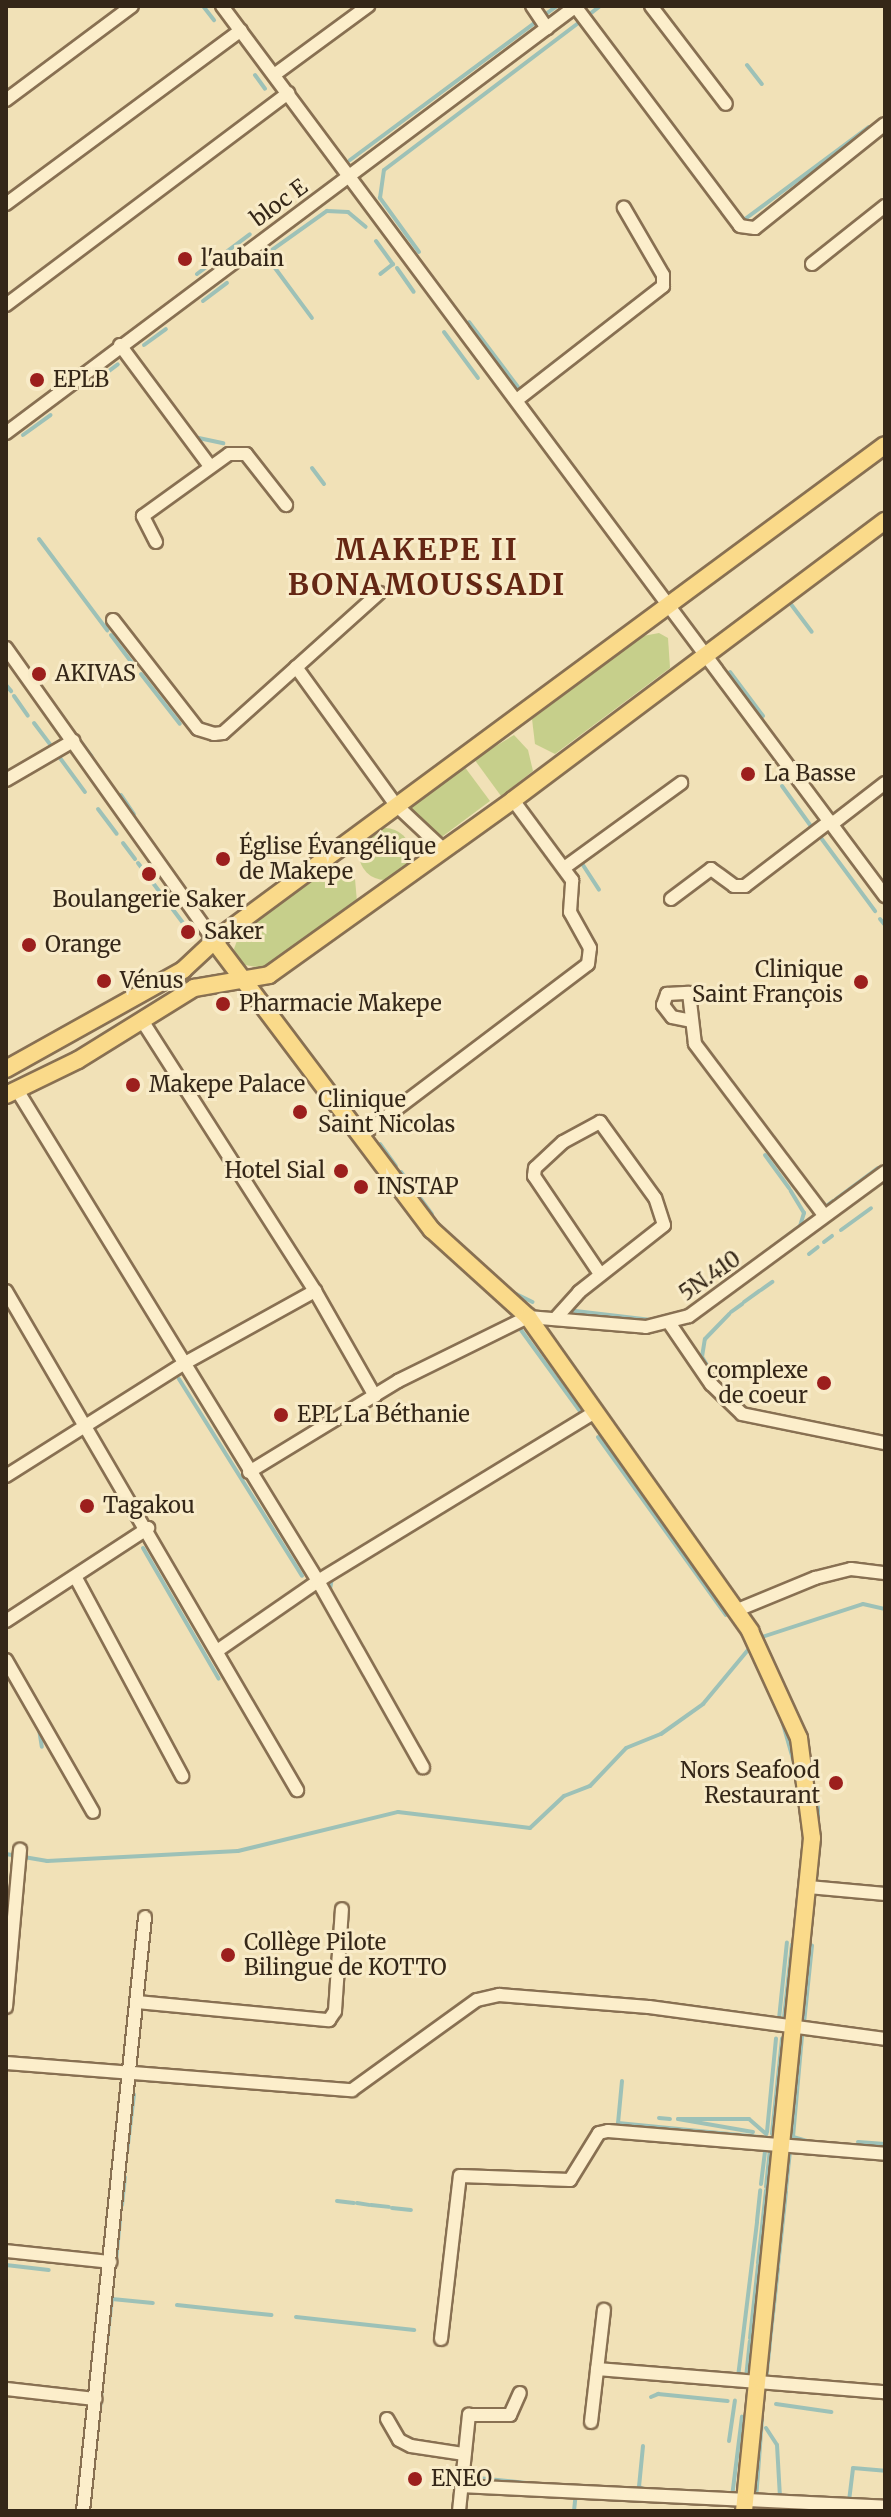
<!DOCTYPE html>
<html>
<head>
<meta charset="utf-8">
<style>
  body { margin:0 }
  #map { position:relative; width:891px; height:2517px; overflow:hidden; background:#f1e1b7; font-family:Merriweather,serif }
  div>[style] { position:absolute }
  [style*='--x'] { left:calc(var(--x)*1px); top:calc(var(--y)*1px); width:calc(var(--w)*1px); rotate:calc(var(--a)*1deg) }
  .green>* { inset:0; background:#c6cf8b }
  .round { border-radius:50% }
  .stream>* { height:4px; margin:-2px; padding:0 2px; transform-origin:2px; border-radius:2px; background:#9dc1b7 }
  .roads { filter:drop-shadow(2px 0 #887052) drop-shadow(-2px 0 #887052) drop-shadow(0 2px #887052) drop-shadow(0 -2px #887052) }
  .minor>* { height:12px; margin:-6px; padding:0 6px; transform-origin:6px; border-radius:6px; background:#fceecb }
  .major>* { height:16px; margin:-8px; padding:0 8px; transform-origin:8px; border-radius:8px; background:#fada8a }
  .dots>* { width:22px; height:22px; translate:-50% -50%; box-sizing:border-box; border:4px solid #f8ebc8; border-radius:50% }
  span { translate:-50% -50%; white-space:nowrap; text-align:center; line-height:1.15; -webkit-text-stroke:6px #f8ebc8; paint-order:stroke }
  .street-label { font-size:22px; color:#352718 }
  .poi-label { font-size:22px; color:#352718 }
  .left { translate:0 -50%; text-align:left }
  .right { translate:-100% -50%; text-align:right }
  .district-label { font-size:30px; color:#652714; font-weight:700; letter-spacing:2px }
  .frame { position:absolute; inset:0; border:8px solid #352718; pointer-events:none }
</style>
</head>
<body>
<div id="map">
  <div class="green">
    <div style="clip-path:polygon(659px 633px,668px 638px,670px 668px,555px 754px,535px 744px,532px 719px,643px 636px)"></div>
    <div style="clip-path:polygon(514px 735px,528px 750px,533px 771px,501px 796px,474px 759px)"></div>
    <div style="clip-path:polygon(464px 766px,490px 801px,439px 839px,408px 810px)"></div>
    <div class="round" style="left:359px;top:828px;width:52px;height:52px"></div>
    <div style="clip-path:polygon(336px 863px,355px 879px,357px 902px,267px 969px,240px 964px,234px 949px,240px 932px)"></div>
  </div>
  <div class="stream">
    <div style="--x:203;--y:6;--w:18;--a:52"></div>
    <div style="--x:543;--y:16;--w:17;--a:-36"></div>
    <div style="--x:586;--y:17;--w:18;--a:-38"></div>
    <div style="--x:747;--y:65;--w:24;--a:52"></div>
    <div style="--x:255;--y:75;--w:17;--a:54"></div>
    <div style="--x:350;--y:160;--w:233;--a:-36.6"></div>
    <div style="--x:741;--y:222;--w:159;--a:-36.6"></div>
    <div style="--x:376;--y:241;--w:29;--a:54"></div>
    <div style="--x:393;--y:264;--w:16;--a:142"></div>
    <div style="--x:419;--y:252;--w:67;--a:-125.8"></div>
    <div style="--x:380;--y:198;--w:28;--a:-82"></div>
    <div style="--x:384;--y:170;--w:247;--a:-37.1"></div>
    <div style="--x:265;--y:255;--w:76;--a:-35.4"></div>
    <div style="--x:327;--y:211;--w:21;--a:3"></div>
    <div style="--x:348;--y:212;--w:23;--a:40"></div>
    <div style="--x:275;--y:268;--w:62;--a:53.5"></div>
    <div style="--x:397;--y:268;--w:29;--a:55"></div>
    <div style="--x:197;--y:274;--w:66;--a:-37"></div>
    <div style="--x:203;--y:301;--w:30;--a:-37"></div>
    <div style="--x:469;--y:322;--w:81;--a:53"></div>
    <div style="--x:444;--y:332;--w:57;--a:53.5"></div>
    <div style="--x:144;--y:345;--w:27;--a:-36"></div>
    <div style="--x:93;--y:383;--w:31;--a:-37"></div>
    <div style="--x:23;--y:435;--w:34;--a:-36"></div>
    <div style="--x:194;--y:437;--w:30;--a:12"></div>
    <div style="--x:312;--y:468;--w:20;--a:53"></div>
    <div style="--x:39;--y:539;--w:114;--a:53.2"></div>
    <div style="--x:790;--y:603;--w:36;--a:53"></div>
    <div style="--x:111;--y:635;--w:40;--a:53"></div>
    <div style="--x:730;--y:672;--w:55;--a:53.1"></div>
    <div style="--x:141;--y:674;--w:63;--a:52"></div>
    <div style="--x:6;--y:685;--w:8;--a:50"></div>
    <div style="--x:14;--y:696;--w:24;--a:55"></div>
    <div style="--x:34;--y:723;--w:34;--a:53"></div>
    <div style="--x:71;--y:729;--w:34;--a:53"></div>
    <div style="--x:60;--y:758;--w:42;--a:53.7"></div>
    <div style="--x:782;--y:786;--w:53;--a:54.2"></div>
    <div style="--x:121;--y:795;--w:23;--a:56"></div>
    <div style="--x:98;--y:809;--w:31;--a:53"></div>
    <div style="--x:821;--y:838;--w:91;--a:53.5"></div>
    <div style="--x:123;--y:843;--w:20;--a:53"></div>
    <div style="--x:581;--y:862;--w:33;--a:57"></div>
    <div style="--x:138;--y:863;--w:75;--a:53.1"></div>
    <div style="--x:880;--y:919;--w:8;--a:50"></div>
    <div style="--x:380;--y:1144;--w:27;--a:54"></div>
    <div style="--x:765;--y:1155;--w:41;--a:54"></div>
    <div style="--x:401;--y:1172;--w:52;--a:53.6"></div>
    <div style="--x:836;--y:1199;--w:52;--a:-36.4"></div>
    <div style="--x:825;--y:1207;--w:10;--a:-37"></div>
    <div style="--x:841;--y:1230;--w:37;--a:-36"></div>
    <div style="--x:824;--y:1242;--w:10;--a:-37"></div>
    <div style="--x:809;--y:1254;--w:11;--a:-38"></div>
    <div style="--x:759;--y:1257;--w:51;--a:-37.1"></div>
    <div style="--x:800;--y:1226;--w:14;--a:-73"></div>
    <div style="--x:804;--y:1213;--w:26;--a:-121"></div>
    <div style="--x:761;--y:1290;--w:14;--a:-36"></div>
    <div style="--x:510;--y:1291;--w:25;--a:26"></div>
    <div style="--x:713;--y:1291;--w:50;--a:-36.9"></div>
    <div style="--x:744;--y:1302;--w:19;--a:-36"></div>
    <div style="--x:567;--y:1310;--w:85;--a:6.8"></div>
    <div style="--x:731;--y:1312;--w:14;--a:-36"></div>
    <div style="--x:518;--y:1326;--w:104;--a:54"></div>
    <div style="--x:712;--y:1373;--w:19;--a:-122"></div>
    <div style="--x:702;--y:1357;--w:18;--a:-81"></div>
    <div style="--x:705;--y:1339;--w:35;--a:-46"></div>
    <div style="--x:179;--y:1379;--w:232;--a:58"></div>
    <div style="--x:598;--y:1437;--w:219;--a:54.3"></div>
    <div style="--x:143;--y:1548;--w:151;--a:59.9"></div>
    <div style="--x:329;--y:1595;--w:17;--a:-80"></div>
    <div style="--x:759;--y:1638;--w:109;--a:-18.1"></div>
    <div style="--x:863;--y:1604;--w:23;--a:13"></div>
    <div style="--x:781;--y:1717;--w:51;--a:74.1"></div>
    <div style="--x:39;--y:1729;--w:18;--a:81"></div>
    <div style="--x:818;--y:1807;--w:20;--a:90"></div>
    <div style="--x:6;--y:1854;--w:42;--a:9.7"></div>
    <div style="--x:47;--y:1861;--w:191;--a:-3"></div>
    <div style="--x:238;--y:1851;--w:165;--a:-13.7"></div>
    <div style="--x:398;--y:1812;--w:133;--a:6.9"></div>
    <div style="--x:530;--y:1828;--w:47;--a:-43.3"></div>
    <div style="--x:564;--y:1796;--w:28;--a:-21"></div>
    <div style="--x:590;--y:1786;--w:52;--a:-46.5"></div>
    <div style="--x:626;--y:1748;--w:38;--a:-22"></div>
    <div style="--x:661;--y:1734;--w:52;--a:-35.5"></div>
    <div style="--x:703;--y:1704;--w:78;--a:-50.2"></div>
    <div style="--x:816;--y:1879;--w:27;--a:-86"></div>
    <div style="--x:784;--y:2018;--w:74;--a:-83.8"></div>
    <div style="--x:779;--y:2019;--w:77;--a:-84.1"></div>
    <div style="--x:804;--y:2023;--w:78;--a:-84.1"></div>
    <div style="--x:802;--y:2036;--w:101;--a:95.1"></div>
    <div style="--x:793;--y:2137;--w:19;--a:16"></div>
    <div style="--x:622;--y:2081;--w:42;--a:95.4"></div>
    <div style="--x:618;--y:2123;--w:145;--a:5.6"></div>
    <div style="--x:659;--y:2118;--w:11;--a:5"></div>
    <div style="--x:753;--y:2132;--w:76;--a:-170.2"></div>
    <div style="--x:678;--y:2119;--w:71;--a:0"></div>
    <div style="--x:749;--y:2119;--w:23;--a:41"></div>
    <div style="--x:767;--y:2132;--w:94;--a:-84.5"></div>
    <div style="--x:772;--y:2134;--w:96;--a:-84"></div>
    <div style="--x:858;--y:2142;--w:27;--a:4"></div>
    <div style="--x:127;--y:2152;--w:58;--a:-83.1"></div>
    <div style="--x:761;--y:2184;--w:35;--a:-83"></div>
    <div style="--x:766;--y:2187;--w:37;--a:-84"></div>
    <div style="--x:786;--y:2189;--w:37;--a:-84"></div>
    <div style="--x:337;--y:2201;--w:17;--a:7"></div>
    <div style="--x:357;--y:2203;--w:12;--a:9"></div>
    <div style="--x:122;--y:2205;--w:28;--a:-84"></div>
    <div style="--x:371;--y:2205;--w:18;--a:6"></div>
    <div style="--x:392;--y:2208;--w:19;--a:6"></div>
    <div style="--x:757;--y:2221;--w:31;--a:-84"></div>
    <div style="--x:116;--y:2261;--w:41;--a:-84.4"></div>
    <div style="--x:758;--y:2263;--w:73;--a:-83.7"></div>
    <div style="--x:6;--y:2265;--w:43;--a:6.6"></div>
    <div style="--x:778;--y:2266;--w:75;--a:-83.9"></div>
    <div style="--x:177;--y:2305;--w:95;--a:6.1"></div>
    <div style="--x:296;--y:2317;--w:119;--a:6.3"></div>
    <div style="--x:750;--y:2338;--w:73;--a:-83.7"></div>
    <div style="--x:107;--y:2341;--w:42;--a:-83.2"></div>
    <div style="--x:112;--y:2299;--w:41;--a:5.6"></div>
    <div style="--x:770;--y:2341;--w:73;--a:-83.7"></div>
    <div style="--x:738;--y:2377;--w:156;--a:-83"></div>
    <div style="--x:746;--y:2378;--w:37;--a:-84"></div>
    <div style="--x:765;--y:2389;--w:46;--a:-83.8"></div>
    <div style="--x:651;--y:2397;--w:8;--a:-23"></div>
    <div style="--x:658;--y:2394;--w:70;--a:5.7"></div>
    <div style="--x:776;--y:2404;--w:56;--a:8.3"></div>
    <div style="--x:100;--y:2409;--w:21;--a:-85"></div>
    <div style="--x:766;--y:2428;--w:20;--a:57"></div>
    <div style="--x:777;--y:2445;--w:52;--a:86.7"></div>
    <div style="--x:729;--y:2441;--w:41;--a:-81.7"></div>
    <div style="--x:643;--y:2446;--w:41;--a:95.6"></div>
    <div style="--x:639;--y:2487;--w:8;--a:23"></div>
    <div style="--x:468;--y:2477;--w:68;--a:5.9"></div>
    <div style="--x:732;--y:2497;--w:81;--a:-82.9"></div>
    <div style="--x:756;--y:2499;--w:79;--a:-85.7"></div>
    <div style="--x:849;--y:2501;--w:33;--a:-83"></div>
    <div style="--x:853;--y:2468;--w:32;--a:5"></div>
    <div style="--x:574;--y:2511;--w:18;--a:-84"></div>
  </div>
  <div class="roads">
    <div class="minor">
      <div style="--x:222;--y:6;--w:1110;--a:53.32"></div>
      <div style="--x:532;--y:6;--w:27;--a:56"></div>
      <div style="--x:575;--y:6;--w:275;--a:53.1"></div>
      <div style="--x:740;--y:226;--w:15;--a:8"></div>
      <div style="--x:755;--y:228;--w:166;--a:-38.7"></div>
      <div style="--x:651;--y:6;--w:123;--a:52.6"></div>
      <div style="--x:274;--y:75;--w:117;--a:-36.3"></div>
      <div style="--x:6;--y:100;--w:157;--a:-36.7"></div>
      <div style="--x:6;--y:204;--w:292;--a:-36.5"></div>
      <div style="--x:812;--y:264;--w:93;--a:-38.5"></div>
      <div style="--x:6;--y:305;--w:353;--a:-36.9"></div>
      <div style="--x:120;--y:345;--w:149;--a:53.4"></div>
      <div style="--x:518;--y:399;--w:184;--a:-37.9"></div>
      <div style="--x:663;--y:286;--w:11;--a:-90"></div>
      <div style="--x:663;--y:275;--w:78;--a:-120.2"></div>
      <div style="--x:6;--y:433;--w:712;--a:-36.84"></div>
      <div style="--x:156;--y:542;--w:29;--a:-117"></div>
      <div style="--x:143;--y:516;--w:106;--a:-35.8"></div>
      <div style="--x:229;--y:454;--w:17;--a:0"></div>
      <div style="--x:246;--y:454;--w:65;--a:51.9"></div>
      <div style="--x:113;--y:620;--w:138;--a:52.1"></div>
      <div style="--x:198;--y:729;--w:17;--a:17"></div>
      <div style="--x:214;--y:734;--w:9;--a:-6"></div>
      <div style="--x:223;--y:733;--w:210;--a:-41.9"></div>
      <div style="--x:6;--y:648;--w:359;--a:54.6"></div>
      <div style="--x:296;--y:667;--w:170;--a:54.1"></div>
      <div style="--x:396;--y:805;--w:64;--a:43.1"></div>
      <div style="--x:6;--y:780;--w:78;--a:-30.2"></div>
      <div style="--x:832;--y:824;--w:67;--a:-37.7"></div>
      <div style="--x:564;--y:868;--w:145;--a:-36"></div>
      <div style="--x:671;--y:899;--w:50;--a:-36.9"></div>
      <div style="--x:711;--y:869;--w:29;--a:36"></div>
      <div style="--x:734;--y:886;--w:11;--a:0"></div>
      <div style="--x:745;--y:886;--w:107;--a:-37.4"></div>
      <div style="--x:692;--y:1021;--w:20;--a:-169"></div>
      <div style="--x:672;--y:1017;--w:15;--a:-127"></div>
      <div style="--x:663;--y:1005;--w:12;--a:-70"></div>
      <div style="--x:667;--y:994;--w:22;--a:-3"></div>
      <div style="--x:689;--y:993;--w:51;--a:83.3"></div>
      <div style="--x:695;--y:1044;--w:214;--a:53"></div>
      <div style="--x:17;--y:1090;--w:576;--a:58.49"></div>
      <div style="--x:318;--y:1581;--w:214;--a:60.6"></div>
      <div style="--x:362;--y:1135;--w:283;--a:-37.1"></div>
      <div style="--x:588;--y:964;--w:16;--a:-83"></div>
      <div style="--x:590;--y:948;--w:41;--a:-119.1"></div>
      <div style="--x:570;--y:912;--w:32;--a:-86"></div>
      <div style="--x:572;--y:880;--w:99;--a:-126.4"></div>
      <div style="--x:6;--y:1291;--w:578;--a:59.75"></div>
      <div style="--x:315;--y:1291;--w:121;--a:60.3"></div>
      <div style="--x:555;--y:1319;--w:36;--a:-48"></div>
      <div style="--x:579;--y:1292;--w:108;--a:-38.2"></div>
      <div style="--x:664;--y:1225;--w:28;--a:-108"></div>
      <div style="--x:655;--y:1198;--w:94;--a:-125.9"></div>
      <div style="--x:600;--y:1122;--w:42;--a:151.6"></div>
      <div style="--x:563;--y:1142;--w:38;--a:137"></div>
      <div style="--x:535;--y:1168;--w:8;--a:97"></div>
      <div style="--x:534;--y:1176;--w:118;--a:56"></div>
      <div style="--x:670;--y:1324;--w:73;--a:55.7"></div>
      <div style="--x:711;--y:1384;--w:43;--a:44.1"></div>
      <div style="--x:742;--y:1414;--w:146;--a:11.5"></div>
      <div style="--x:249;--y:1472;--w:175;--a:-31.4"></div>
      <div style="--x:398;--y:1381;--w:145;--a:-26.2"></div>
      <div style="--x:528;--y:1317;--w:118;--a:4.8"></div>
      <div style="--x:646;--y:1327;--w:44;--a:-14.3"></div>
      <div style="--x:689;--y:1316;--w:243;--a:-36.3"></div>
      <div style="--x:6;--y:1476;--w:212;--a:-32.3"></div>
      <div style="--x:185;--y:1363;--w:149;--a:-29"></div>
      <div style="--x:315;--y:1291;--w:319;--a:-122.6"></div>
      <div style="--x:76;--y:1578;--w:225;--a:61.8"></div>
      <div style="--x:735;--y:1611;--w:87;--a:-22.4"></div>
      <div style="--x:815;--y:1578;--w:37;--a:-14"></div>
      <div style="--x:851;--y:1569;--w:34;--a:7"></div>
      <div style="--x:6;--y:1621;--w:170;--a:-33.2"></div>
      <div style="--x:217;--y:1651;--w:123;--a:-34.7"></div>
      <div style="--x:318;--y:1581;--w:324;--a:-31.4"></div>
      <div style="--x:6;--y:1660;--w:175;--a:60.2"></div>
      <div style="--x:809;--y:1887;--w:76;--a:5.3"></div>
      <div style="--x:137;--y:2002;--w:193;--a:5.4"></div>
      <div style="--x:329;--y:2020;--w:11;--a:-56"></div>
      <div style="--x:335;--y:2011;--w:102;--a:-86.1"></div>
      <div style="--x:6;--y:2007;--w:158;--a:-84.9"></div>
      <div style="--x:6;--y:2063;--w:347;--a:4.5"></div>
      <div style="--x:352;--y:2090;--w:154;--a:-35.8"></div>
      <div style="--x:477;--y:2000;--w:23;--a:-13"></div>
      <div style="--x:499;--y:1995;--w:150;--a:4.6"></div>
      <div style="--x:649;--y:2007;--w:238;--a:7.7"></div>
      <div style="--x:6;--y:2251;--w:105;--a:6"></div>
      <div style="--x:441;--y:2339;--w:164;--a:-83.4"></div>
      <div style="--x:460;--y:2176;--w:110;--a:2.1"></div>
      <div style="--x:570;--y:2180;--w:55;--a:-58.3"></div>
      <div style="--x:599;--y:2133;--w:9;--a:-13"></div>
      <div style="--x:608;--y:2131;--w:278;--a:4.7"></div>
      <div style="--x:597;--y:2369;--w:289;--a:4.6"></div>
      <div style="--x:6;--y:2389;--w:90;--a:6.4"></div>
      <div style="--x:387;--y:2419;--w:24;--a:60"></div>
      <div style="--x:399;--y:2440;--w:13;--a:27"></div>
      <div style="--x:411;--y:2446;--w:54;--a:8.6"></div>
      <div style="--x:591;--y:2422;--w:113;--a:-83.4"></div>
      <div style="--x:461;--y:2486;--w:425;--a:2.8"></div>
      <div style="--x:83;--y:2511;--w:597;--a:-84.04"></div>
      <div style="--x:459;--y:2511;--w:97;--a:-84.1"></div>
      <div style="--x:469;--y:2415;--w:41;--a:0"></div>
      <div style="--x:510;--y:2415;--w:24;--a:-66"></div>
    </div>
    <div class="major">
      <div style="--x:214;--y:941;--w:362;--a:53"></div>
      <div style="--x:432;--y:1230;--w:130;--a:42.2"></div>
      <div style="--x:528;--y:1317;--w:385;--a:54.7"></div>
      <div style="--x:750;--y:1631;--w:118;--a:65.4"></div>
      <div style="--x:799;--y:1738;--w:101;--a:82.6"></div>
      <div style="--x:812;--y:1838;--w:676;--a:95.77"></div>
      <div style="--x:6;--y:1069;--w:203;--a:-29.2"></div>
      <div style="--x:183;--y:970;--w:42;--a:-43.1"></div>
      <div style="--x:214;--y:941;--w:834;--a:-36.47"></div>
      <div style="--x:6;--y:1095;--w:80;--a:-25.9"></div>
      <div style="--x:78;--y:1060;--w:137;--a:-31.8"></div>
      <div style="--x:194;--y:988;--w:76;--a:-9.8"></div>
      <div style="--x:269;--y:975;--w:300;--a:-35.6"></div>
      <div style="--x:513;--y:800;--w:465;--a:-36.9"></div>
    </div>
  </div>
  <div class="dots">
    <div style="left:185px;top:259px;background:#9c1f1d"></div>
    <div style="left:37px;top:380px;background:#9c1f1d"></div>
    <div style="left:39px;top:674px;background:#9c1f1d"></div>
    <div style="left:748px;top:774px;background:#9c1f1d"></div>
    <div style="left:223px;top:859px;background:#9c1f1d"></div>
    <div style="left:149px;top:874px;background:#9c1f1d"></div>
    <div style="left:188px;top:932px;background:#9c1f1d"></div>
    <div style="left:29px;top:945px;background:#9c1f1d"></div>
    <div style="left:104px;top:981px;background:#9c1f1d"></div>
    <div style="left:861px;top:982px;background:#9c1f1d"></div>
    <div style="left:223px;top:1004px;background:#9c1f1d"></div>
    <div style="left:133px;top:1085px;background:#9c1f1d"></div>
    <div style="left:300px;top:1112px;background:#9c1f1d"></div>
    <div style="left:341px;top:1171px;background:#9c1f1d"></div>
    <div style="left:361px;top:1187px;background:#9c1f1d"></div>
    <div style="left:824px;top:1383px;background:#9c1f1d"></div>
    <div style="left:281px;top:1415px;background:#9c1f1d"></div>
    <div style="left:87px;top:1506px;background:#9c1f1d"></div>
    <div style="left:836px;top:1783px;background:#9c1f1d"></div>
    <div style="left:228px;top:1955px;background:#9c1f1d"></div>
    <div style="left:415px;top:2479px;background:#9c1f1d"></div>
  </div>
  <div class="street-label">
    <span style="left:279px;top:203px;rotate:-36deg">bloc E</span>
    <span style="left:710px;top:1276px;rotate:-35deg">5N.410</span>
  </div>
  <div class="poi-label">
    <span class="left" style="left:201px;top:259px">l'aubain</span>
    <span class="left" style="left:53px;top:380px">EPLB</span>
    <span class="left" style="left:55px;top:674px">AKIVAS</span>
    <span class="left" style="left:764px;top:774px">La Basse</span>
    <span class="left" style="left:239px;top:859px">Église Évangélique<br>de Makepe</span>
    <span style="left:149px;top:900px">Boulangerie Saker</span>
    <span class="left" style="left:204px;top:932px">Saker</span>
    <span class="left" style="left:45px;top:945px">Orange</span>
    <span class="right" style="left:843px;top:982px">Clinique<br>Saint François</span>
    <span class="left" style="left:120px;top:981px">Vénus</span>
    <span class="left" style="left:239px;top:1004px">Pharmacie Makepe</span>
    <span class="left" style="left:149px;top:1085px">Makepe Palace</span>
    <span class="left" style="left:318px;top:1112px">Clinique<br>Saint Nicolas</span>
    <span class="right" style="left:325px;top:1171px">Hotel Sial</span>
    <span class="left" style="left:377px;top:1187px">INSTAP</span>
    <span class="right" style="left:808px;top:1383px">complexe<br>de coeur</span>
    <span class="left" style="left:297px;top:1415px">EPL La Béthanie</span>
    <span class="left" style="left:103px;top:1506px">Tagakou</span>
    <span class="right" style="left:820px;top:1783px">Nors Seafood<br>Restaurant</span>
    <span class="left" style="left:244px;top:1955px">Collège Pilote<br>Bilingue de KOTTO</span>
    <span class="left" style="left:431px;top:2479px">ENEO</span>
  </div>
  <div class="district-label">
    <span style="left:427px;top:566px">MAKEPE II<br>BONAMOUSSADI</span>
  </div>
  <div class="frame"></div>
</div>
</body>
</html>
